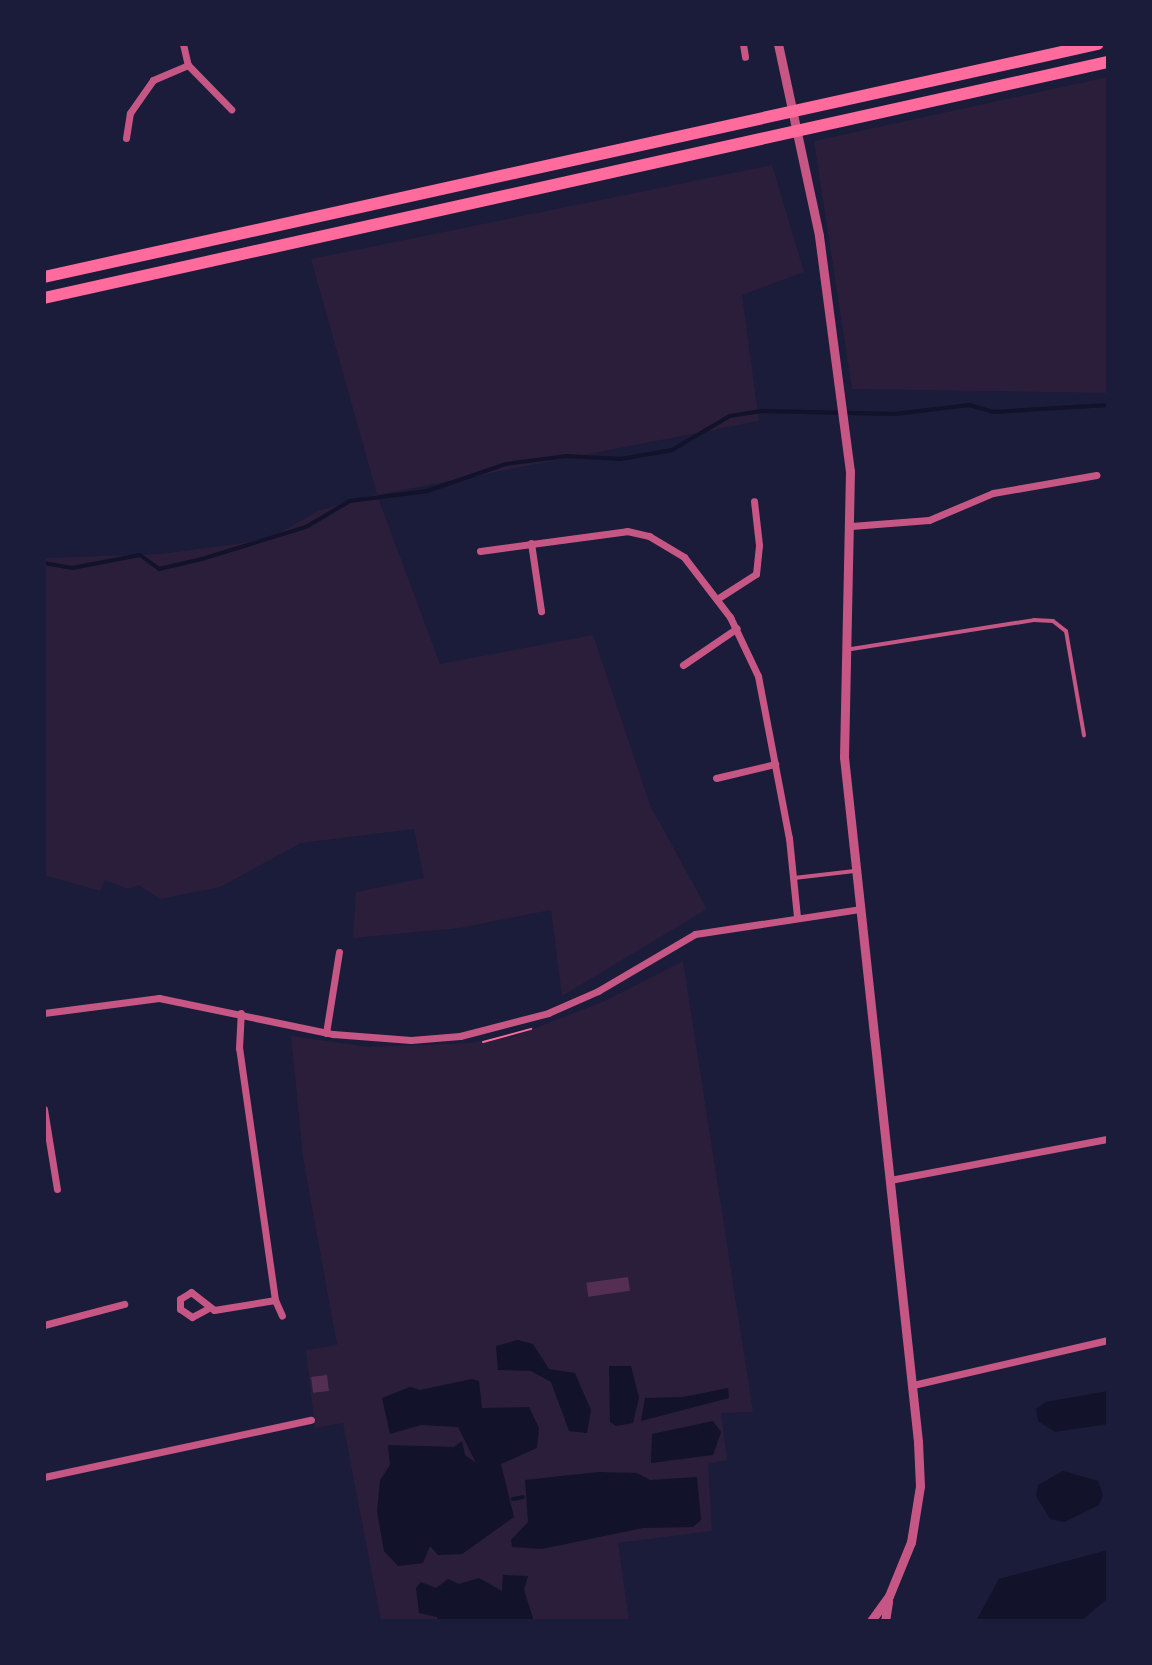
<!DOCTYPE html>
<html>
<head>
<meta charset="utf-8">
<style>
  body { margin:0 }
  #map { position:relative; width:1152px; height:1665px; overflow:hidden; background:#1b1b3a; font-family:Cabin,sans-serif }
  div>[style] { position:absolute }
  [style*='--x'] { left:calc(var(--x)*1px); top:calc(var(--y)*1px); width:calc(var(--w)*1px); rotate:calc(var(--a)*1deg) }
  .green>* { inset:0; background:#2a1e3b }
  .water>* { inset:0; background:#12122b }
  .stream>* { height:4px; margin:-2px; padding:0 2px; transform-origin:2px; border-radius:2px; background:#12122b }
  .building>* { inset:0; background:#542f53; transform-origin:0 0 }
  .path>* { height:2px; margin:-1px; padding:0 1px; transform-origin:1px; border-radius:1px; background:#ff6b9d }
  .service>* { height:4px; margin:-2px; padding:0 2px; transform-origin:2px; border-radius:2px; background:#c65784 }
  .minor>* { height:7px; margin:-3.5px; padding:0 3.5px; transform-origin:3.5px; border-radius:3.5px; background:#c65784 }
  .tertiary>* { height:9px; margin:-4.5px; padding:0 4.5px; transform-origin:4.5px; border-radius:4.5px; background:#c65784 }
  .trunk>* { height:12px; margin:-6px; padding:0 6px; transform-origin:6px; border-radius:6px; background:#ff6b9d }
  span { translate:-50% -50%; white-space:nowrap; text-align:center; line-height:1.15; -webkit-text-stroke:8px #1b1b3a; paint-order:stroke }
  .frame { position:absolute; inset:0; border:46px solid #1b1b3a; pointer-events:none }
</style>
</head>
<body>
<div id="map">
  <div class="green">
    <div style="clip-path:polygon(1108px 77px,1108px 393px,852px 389px,814px 141px)"></div>
    <div style="clip-path:polygon(772px 165px,804px 272px,742px 295px,759px 421px,377px 495px,440px 664px,593px 635px,650px 805px,707px 909px,562px 996px,551px 910px,460px 928px,353px 938px,356px 892px,424px 878px,414px 829px,301px 843px,220px 887px,160px 899px,138px 885px,128px 889px,105px 880px,100px 891px,44px 875px,44px 558px,161px 554px,243px 543px,274px 536px,318px 511px,377px 494px,311px 259px)"></div>
    <div style="clip-path:polygon(683px 961px,753px 1412px,721px 1413px,727px 1460px,708px 1464px,712px 1531px,618px 1543px,629px 1621px,381px 1621px,343px 1423px,315px 1428px,306px 1350px,337px 1345px,303px 1158px,291px 1036px,369px 1047px,470px 1043px,515px 1036px,605px 1001px)"></div>
  </div>
  <div class="water">
    <div style="clip-path:polygon(518px 1340px,533px 1344px,549px 1369px,575px 1373px,591px 1410px,587px 1433px,569px 1431px,551px 1382px,531px 1371px,498px 1370px,496px 1346px)"></div>
    <div style="clip-path:polygon(609px 1366px,631px 1366px,639px 1398px,633px 1423px,616px 1426px,610px 1422px)"></div>
    <div style="clip-path:polygon(472px 1379px,479px 1381px,482px 1408px,529px 1407px,539px 1428px,537px 1448px,501px 1464px,514px 1517px,462px 1554px,438px 1555px,430px 1546px,423px 1563px,398px 1566px,384px 1551px,377px 1511px,380px 1480px,390px 1465px,388px 1445px,454px 1447px,462px 1441px,465px 1455px,476px 1463px,458px 1427px,421px 1425px,390px 1434px,382px 1398px,410px 1387px,420px 1390px)"></div>
    <div style="clip-path:polygon(728px 1388px,729px 1398px,641px 1421px,645px 1398px,683px 1397px)"></div>
    <div style="clip-path:polygon(1108px 1391px,1108px 1424px,1055px 1432px,1038px 1421px,1036px 1409px,1046px 1402px)"></div>
    <div style="clip-path:polygon(713px 1421px,721px 1432px,713px 1455px,651px 1463px,652px 1434px)"></div>
    <div style="clip-path:polygon(1063px 1471px,1098px 1481px,1103px 1495px,1099px 1505px,1064px 1522px,1050px 1519px,1036px 1496px,1038px 1485px)"></div>
    <div style="clip-path:polygon(598px 1472px,637px 1473px,650px 1480px,697px 1477px,701px 1520px,693px 1527px,643px 1528px,542px 1549px,512px 1547px,511px 1540px,528px 1522px,525px 1480px)"></div>
    <div style="clip-path:polygon(1108px 1550px,1108px 1598px,1081px 1621px,976px 1621px,999px 1579px)"></div>
    <div style="clip-path:polygon(503px 1575px,528px 1576px,524px 1590px,534px 1621px,437px 1621px,437px 1617px,419px 1613px,416px 1588px,421px 1582px,436px 1588px,448px 1579px,459px 1584px,479px 1578px,502px 1591px)"></div>
  </div>
  <div class="stream">
    <div style="--x:44;--y:563;--w:28;--a:10"></div>
    <div style="--x:72;--y:568;--w:69;--a:-10.8"></div>
    <div style="--x:140;--y:555;--w:24;--a:36"></div>
    <div style="--x:159;--y:569;--w:44;--a:-13.1"></div>
    <div style="--x:202;--y:559;--w:109;--a:-17.1"></div>
    <div style="--x:306;--y:527;--w:51;--a:-30.6"></div>
    <div style="--x:350;--y:501;--w:78;--a:-7.4"></div>
    <div style="--x:427;--y:491;--w:83;--a:-18.9"></div>
    <div style="--x:506;--y:464;--w:61;--a:-7.6"></div>
    <div style="--x:566;--y:456;--w:55;--a:3.1"></div>
    <div style="--x:621;--y:459;--w:52;--a:-10"></div>
    <div style="--x:672;--y:450;--w:67;--a:-30.4"></div>
    <div style="--x:730;--y:416;--w:33;--a:-9"></div>
    <div style="--x:763;--y:411;--w:132;--a:1.3"></div>
    <div style="--x:895;--y:414;--w:75;--a:-6.9"></div>
    <div style="--x:969;--y:405;--w:25;--a:16"></div>
    <div style="--x:993;--y:412;--w:115;--a:-3.5"></div>
    <div style="--x:513;--y:1499;--w:10;--a:-11"></div>
  </div>
  <div class="building">
    <div style="left:628px;top:1277px;width:14px;height:42px;rotate:82deg"></div>
    <div style="left:327px;top:1375px;width:16px;height:16px;rotate:83deg"></div>
  </div>
  <div class="path">
    <div style="--x:483;--y:1042;--w:50;--a:-15.2"></div>
  </div>
  <div class="service">
    <div style="--x:845;--y:650;--w:191;--a:-9"></div>
    <div style="--x:1034;--y:620;--w:19;--a:3"></div>
    <div style="--x:1053;--y:621;--w:16;--a:38"></div>
    <div style="--x:1066;--y:631;--w:106;--a:80.2"></div>
    <div style="--x:794;--y:878;--w:61;--a:-6.5"></div>
  </div>
  <div class="minor">
    <div style="--x:183;--y:44;--w:22;--a:77"></div>
    <div style="--x:188;--y:65;--w:62;--a:45.7"></div>
    <div style="--x:743;--y:44;--w:13;--a:81"></div>
    <div style="--x:126;--y:138;--w:25;--a:-81"></div>
    <div style="--x:130;--y:113;--w:40;--a:-55.1"></div>
    <div style="--x:153;--y:80;--w:38;--a:-23"></div>
    <div style="--x:851;--y:526;--w:78;--a:-4.4"></div>
    <div style="--x:929;--y:520;--w:69;--a:-22.9"></div>
    <div style="--x:993;--y:493;--w:105;--a:-9.9"></div>
    <div style="--x:531;--y:543;--w:69;--a:81.6"></div>
    <div style="--x:480;--y:551;--w:148;--a:-7.7"></div>
    <div style="--x:627;--y:531;--w:23;--a:13"></div>
    <div style="--x:649;--y:536;--w:41;--a:31"></div>
    <div style="--x:684;--y:557;--w:76;--a:52.5"></div>
    <div style="--x:730;--y:617;--w:65;--a:64.6"></div>
    <div style="--x:758;--y:676;--w:165;--a:79.2"></div>
    <div style="--x:789;--y:838;--w:79;--a:84.2"></div>
    <div style="--x:717;--y:599;--w:46;--a:-32.7"></div>
    <div style="--x:756;--y:574;--w:29;--a:-84"></div>
    <div style="--x:759;--y:545;--w:44;--a:-96.5"></div>
    <div style="--x:683;--y:665;--w:65;--a:-34.4"></div>
    <div style="--x:716;--y:778;--w:61;--a:-13.3"></div>
    <div style="--x:44;--y:1013;--w:116;--a:-7.4"></div>
    <div style="--x:159;--y:998;--w:178;--a:11.7"></div>
    <div style="--x:333;--y:1034;--w:78;--a:4.4"></div>
    <div style="--x:411;--y:1040;--w:49;--a:-4.7"></div>
    <div style="--x:460;--y:1036;--w:91;--a:-14.6"></div>
    <div style="--x:548;--y:1013;--w:55;--a:-23.7"></div>
    <div style="--x:598;--y:991;--w:113;--a:-30.4"></div>
    <div style="--x:695;--y:934;--w:168;--a:-8.6"></div>
    <div style="--x:326;--y:1033;--w:82;--a:-80.9"></div>
    <div style="--x:44;--y:1109;--w:81;--a:80.8"></div>
    <div style="--x:890;--y:1180;--w:222;--a:-10.7"></div>
    <div style="--x:275;--y:1300;--w:17;--a:66"></div>
    <div style="--x:207;--y:1309;--w:17;--a:152"></div>
    <div style="--x:192;--y:1317;--w:14;--a:-146"></div>
    <div style="--x:180;--y:1309;--w:10;--a:-90"></div>
    <div style="--x:180;--y:1299;--w:13;--a:-32"></div>
    <div style="--x:191;--y:1292;--w:29;--a:38"></div>
    <div style="--x:214;--y:1310;--w:62;--a:-9.3"></div>
    <div style="--x:275;--y:1300;--w:255;--a:-98.1"></div>
    <div style="--x:239;--y:1048;--w:35;--a:-87"></div>
    <div style="--x:44;--y:1325;--w:83;--a:-14.7"></div>
    <div style="--x:913;--y:1385;--w:200;--a:-13"></div>
    <div style="--x:44;--y:1477;--w:273;--a:-12.1"></div>
  </div>
  <div class="tertiary">
    <div style="--x:778;--y:44;--w:196;--a:77.9"></div>
    <div style="--x:819;--y:236;--w:237;--a:82.5"></div>
    <div style="--x:850;--y:471;--w:286;--a:91.2"></div>
    <div style="--x:844;--y:757;--w:689;--a:83.83"></div>
    <div style="--x:918;--y:1442;--w:44;--a:87.4"></div>
    <div style="--x:920;--y:1486;--w:57;--a:99.1"></div>
    <div style="--x:911;--y:1542;--w:58;--a:112.2"></div>
    <div style="--x:889;--y:1596;--w:31;--a:126"></div>
    <div style="--x:885;--y:1621;--w:20;--a:-81"></div>
  </div>
  <div class="trunk">
    <div style="--x:44;--y:277;--w:1079;--a:-12.47"></div>
    <div style="--x:44;--y:298;--w:1090;--a:-12.51"></div>
  </div>
  <div class="frame"></div>
</div>
</body>
</html>
